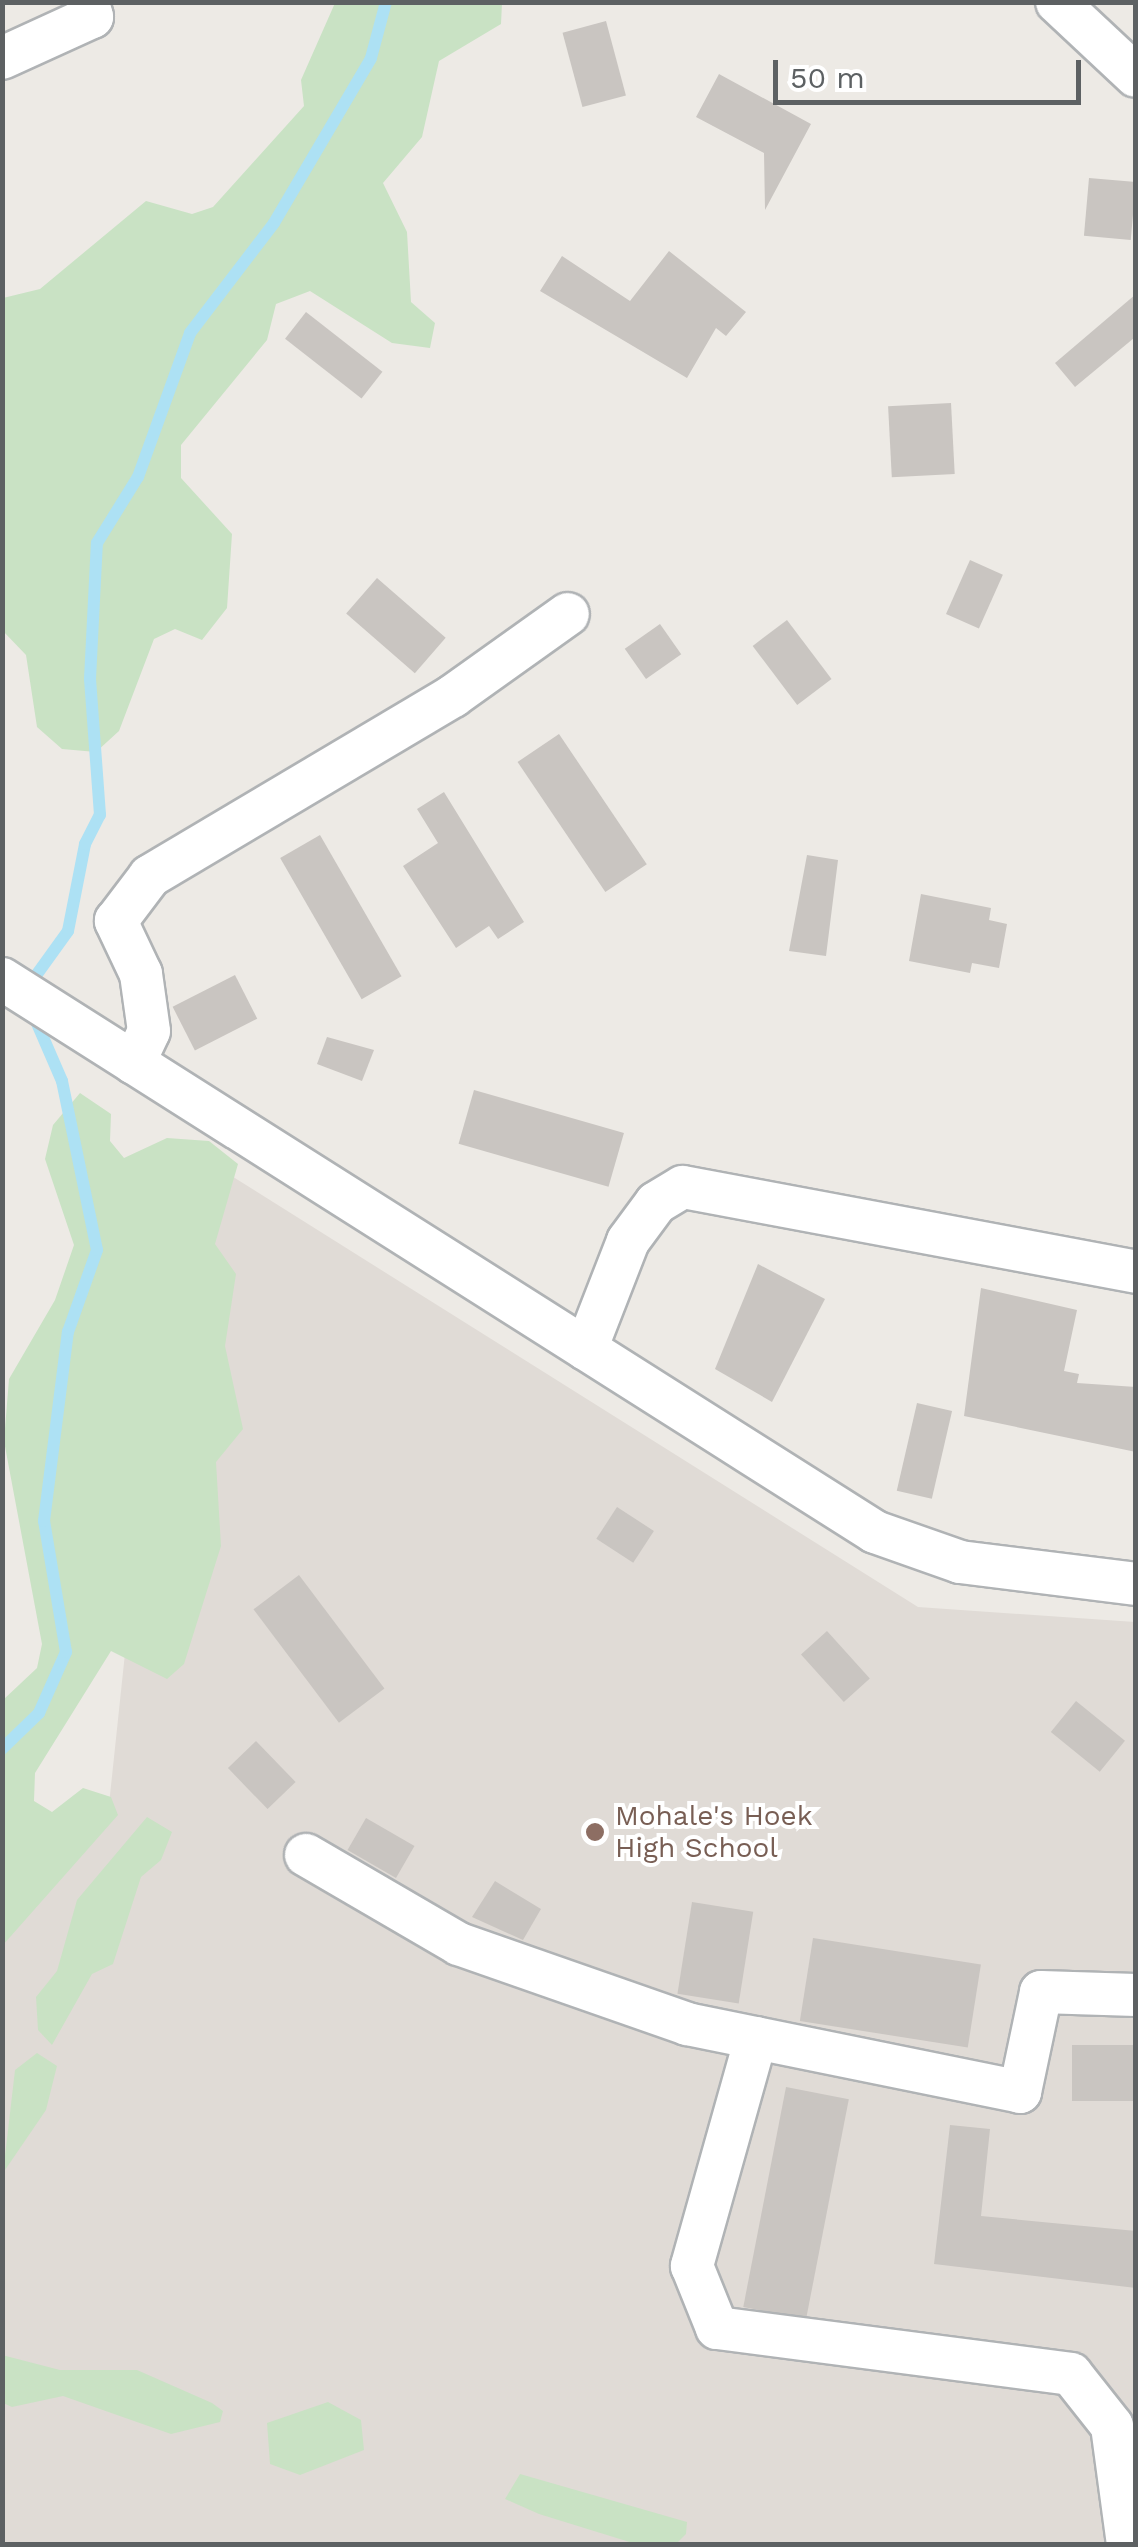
<!DOCTYPE html>
<html>
<head>
<meta charset="utf-8">
<style>
  body { margin:0 }
  #map { position:relative; width:1138px; height:2547px; overflow:hidden; background:#edeae5; font-family:"Work Sans",sans-serif }
  div>[style] { position:absolute }
  [style*='--x'] { left:calc(var(--x)*1px); top:calc(var(--y)*1px); width:calc(var(--w)*1px); rotate:calc(var(--a)*1deg) }
  .education>* { inset:0; background:#e0dbd6 }
  .green>* { inset:0; background:#c9e2c4 }
  .stream>* { height:12px; margin:-6px; padding:0 6px; transform-origin:6px; border-radius:6px; background:#ade1f4 }
  .building>* { inset:0; background:#c9c5c1; transform-origin:0 0 }
  .roads { filter:drop-shadow(2px 0 #b0b3b5) drop-shadow(-2px 0 #b0b3b5) drop-shadow(0 2px #b0b3b5) drop-shadow(0 -2px #b0b3b5) }
  .minor>* { height:42px; margin:-21px; padding:0 21px; transform-origin:21px; border-radius:21px; background:#fff }
  .dots>* { width:28px; height:28px; translate:-50% -50%; box-sizing:border-box; border:5px solid #fff; border-radius:50% }
  span { translate:-50% -50%; white-space:nowrap; text-align:center; line-height:1.15; -webkit-text-stroke:8px #fff; paint-order:stroke }
  .education-label { font-size:28px; color:#785e54 }
  .left { translate:0 -50%; text-align:left }
  .frame { position:absolute; inset:0; border:5px solid #5d6163; pointer-events:none }
  .scale { position:absolute; left:773px; top:60px; width:308px; height:45px; box-sizing:border-box; border:5px solid #5d6163; border-top:0; padding-left:12px; font-size:30px; line-height:35px; white-space:nowrap; color:#5d6163; -webkit-text-stroke:8px #fff; paint-order:stroke }
</style>
</head>
<body>
<div id="map">
  <div class="education">
    <div style="clip-path:polygon(179px 1143px,918px 1607px,1135px 1622px,1135px 2544px,3px 2544px,2px 1849px,108px 1814px)"></div>
  </div>
  <div class="green">
    <div style="clip-path:polygon(335px 3px,502px 3px,501px 24px,439px 61px,422px 137px,383px 183px,407px 232px,411px 302px,435px 323px,430px 348px,392px 343px,310px 291px,276px 304px,267px 340px,181px 445px,181px 478px,232px 534px,227px 608px,202px 640px,175px 629px,154px 639px,119px 731px,96px 752px,62px 749px,37px 727px,26px 655px,3px 631px,3px 298px,40px 289px,146px 201px,192px 214px,213px 207px,304px 106px,301px 80px)"></div>
    <div style="clip-path:polygon(80px 1093px,111px 1114px,110px 1141px,124px 1158px,167px 1138px,209px 1141px,238px 1164px,215px 1244px,236px 1274px,225px 1346px,243px 1429px,216px 1462px,221px 1546px,184px 1664px,167px 1679px,111px 1651px,35px 1773px,34px 1801px,52px 1812px,83px 1788px,111px 1797px,118px 1815px,3px 1945px,3px 1700px,37px 1668px,42px 1644px,4px 1441px,9px 1379px,55px 1300px,74px 1245px,45px 1159px,53px 1125px)"></div>
    <div style="clip-path:polygon(147px 1817px,172px 1832px,161px 1860px,141px 1877px,113px 1964px,92px 1974px,52px 2045px,38px 2030px,36px 1997px,57px 1971px,77px 1900px)"></div>
    <div style="clip-path:polygon(37px 2053px,57px 2066px,46px 2110px,3px 2173px,15px 2070px)"></div>
    <div style="clip-path:polygon(2px 2355px,60px 2370px,137px 2370px,212px 2403px,223px 2411px,220px 2422px,171px 2434px,63px 2396px,12px 2407px,3px 2403px)"></div>
    <div style="clip-path:polygon(328px 2402px,361px 2420px,364px 2450px,300px 2475px,270px 2464px,267px 2423px)"></div>
    <div style="clip-path:polygon(520px 2474px,687px 2522px,686px 2534px,676px 2544px,636px 2544px,539px 2514px,505px 2499px)"></div>
  </div>
  <div class="stream">
    <div style="--x:27;--y:988;--w:70;--a:-54.3"></div>
    <div style="--x:68;--y:931;--w:89;--a:-78.9"></div>
    <div style="--x:85;--y:844;--w:33;--a:-63"></div>
    <div style="--x:100;--y:815;--w:136;--a:-94.2"></div>
    <div style="--x:90;--y:679;--w:136;--a:-87.1"></div>
    <div style="--x:97;--y:543;--w:78;--a:-58.2"></div>
    <div style="--x:138;--y:477;--w:153;--a:-70.1"></div>
    <div style="--x:190;--y:333;--w:138;--a:-52.6"></div>
    <div style="--x:274;--y:223;--w:191;--a:-59.5"></div>
    <div style="--x:371;--y:58;--w:58;--a:-75"></div>
    <div style="--x:2;--y:1749;--w:52;--a:-44.2"></div>
    <div style="--x:39;--y:1713;--w:67;--a:-66.1"></div>
    <div style="--x:66;--y:1652;--w:133;--a:-99.5"></div>
    <div style="--x:44;--y:1521;--w:191;--a:-82.8"></div>
    <div style="--x:68;--y:1332;--w:87;--a:-70.5"></div>
    <div style="--x:97;--y:1250;--w:173;--a:-101.7"></div>
    <div style="--x:62;--y:1081;--w:73;--a:-113.4"></div>
  </div>
  <div class="building">
    <div style="left:606px;top:21px;width:77px;height:45px;rotate:75deg"></div>
    <div style="clip-path:polygon(719px 74px,811px 124px,765px 210px,764px 153px,696px 117px)"></div>
    <div style="left:1089px;top:178px;width:47px;height:58px;rotate:5deg"></div>
    <div style="clip-path:polygon(669px 251px,746px 312px,726px 336px,716px 328px,687px 378px,540px 291px,562px 256px,630px 301px)"></div>
    <div style="clip-path:polygon(1136px 294px,1134px 338px,1075px 387px,1055px 363px)"></div>
    <div style="left:306px;top:312px;width:97px;height:34px;rotate:38deg"></div>
    <div style="left:951px;top:403px;width:71px;height:63px;rotate:87deg"></div>
    <div style="left:970px;top:560px;width:36px;height:59px;rotate:24deg"></div>
    <div style="left:377px;top:578px;width:91px;height:47px;rotate:41deg"></div>
    <div style="left:787px;top:620px;width:74px;height:43px;rotate:53deg"></div>
    <div style="left:660px;top:624px;width:37px;height:43px;rotate:55deg"></div>
    <div style="left:559px;top:734px;width:157px;height:50px;rotate:56deg"></div>
    <div style="clip-path:polygon(444px 792px,524px 922px,498px 939px,489px 926px,456px 948px,403px 866px,438px 843px,417px 809px)"></div>
    <div style="left:320px;top:835px;width:163px;height:46px;rotate:60deg"></div>
    <div style="clip-path:polygon(807px 855px,838px 860px,826px 956px,789px 951px)"></div>
    <div style="clip-path:polygon(921px 894px,991px 908px,989px 920px,1007px 924px,999px 968px,972px 963px,970px 973px,909px 961px)"></div>
    <div style="left:235px;top:975px;width:49px;height:70px;rotate:63deg"></div>
    <div style="clip-path:polygon(327px 1037px,374px 1050px,362px 1081px,317px 1064px)"></div>
    <div style="left:474px;top:1090px;width:156px;height:56px;rotate:16deg"></div>
    <div style="clip-path:polygon(758px 1264px,825px 1299px,772px 1402px,715px 1369px)"></div>
    <div style="clip-path:polygon(981px 1288px,1077px 1310px,1064px 1371px,1079px 1374px,1077px 1383px,1136px 1387px,1136px 1452px,964px 1416px)"></div>
    <div style="left:917px;top:1403px;width:36px;height:90px;rotate:13deg"></div>
    <div style="left:617px;top:1507px;width:44px;height:38px;rotate:33deg"></div>
    <div style="left:299px;top:1575px;width:142px;height:57px;rotate:53deg"></div>
    <div style="left:827px;top:1631px;width:64px;height:35px;rotate:48deg"></div>
    <div style="left:1076px;top:1701px;width:63px;height:40px;rotate:39deg"></div>
    <div style="left:256px;top:1741px;width:57px;height:39px;rotate:46deg"></div>
    <div style="left:366px;top:1818px;width:56px;height:37px;rotate:30deg"></div>
    <div style="clip-path:polygon(495px 1881px,541px 1909px,523px 1940px,472px 1917px)"></div>
    <div style="left:692px;top:1902px;width:62px;height:93px;rotate:9deg"></div>
    <div style="left:813px;top:1938px;width:170px;height:84px;rotate:9deg"></div>
    <div style="left:1136px;top:2045px;width:56px;height:64px;rotate:90deg"></div>
    <div style="left:786px;top:2087px;width:64px;height:224px;rotate:11deg"></div>
    <div style="clip-path:polygon(950px 2125px,990px 2129px,981px 2216px,1136px 2231px,1136px 2288px,934px 2264px)"></div>
  </div>
  <div class="roads">
    <div class="minor">
      <div style="--x:1057;--y:2;--w:108;--a:43.1"></div>
      <div style="--x:2;--y:58;--w:99;--a:-24.5"></div>
      <div style="--x:92;--y:17;--w:16;--a:-105"></div>
      <div style="--x:2;--y:979;--w:1033;--a:32.35"></div>
      <div style="--x:875;--y:1532;--w:90;--a:19.4"></div>
      <div style="--x:960;--y:1562;--w:177;--a:7.1"></div>
      <div style="--x:134;--y:1063;--w:35;--a:-65"></div>
      <div style="--x:149;--y:1031;--w:58;--a:-98"></div>
      <div style="--x:141;--y:974;--w:59;--a:-115.3"></div>
      <div style="--x:116;--y:921;--w:56;--a:-52.9"></div>
      <div style="--x:150;--y:876;--w:352;--a:-30.7"></div>
      <div style="--x:453;--y:696;--w:141;--a:-35.5"></div>
      <div style="--x:586;--y:1349;--w:116;--a:-68.7"></div>
      <div style="--x:628;--y:1241;--w:47;--a:-53.6"></div>
      <div style="--x:656;--y:1203;--w:31;--a:-31"></div>
      <div style="--x:683;--y:1187;--w:461;--a:10.6"></div>
      <div style="--x:306;--y:1855;--w:177;--a:30.2"></div>
      <div style="--x:459;--y:1944;--w:242;--a:19.3"></div>
      <div style="--x:687;--y:2024;--w:340;--a:11.5"></div>
      <div style="--x:1020;--y:2092;--w:102;--a:-78.1"></div>
      <div style="--x:1041;--y:1992;--w:95;--a:1.8"></div>
      <div style="--x:756;--y:2038;--w:237;--a:105.7"></div>
      <div style="--x:692;--y:2266;--w:67;--a:68"></div>
      <div style="--x:717;--y:2328;--w:357;--a:7.4"></div>
      <div style="--x:1071;--y:2374;--w:66;--a:51.7"></div>
      <div style="--x:1112;--y:2426;--w:119;--a:82.3"></div>
    </div>
  </div>
  <div class="dots">
    <div style="left:595px;top:1832px;background:#8d6e63"></div>
  </div>
  <div class="education-label">
    <span class="left" style="left:615px;top:1832px">Mohale's Hoek<br>High School</span>
  </div>
  <div class="frame"></div>
  <div class="scale">50 m</div>
</div>
</body>
</html>
